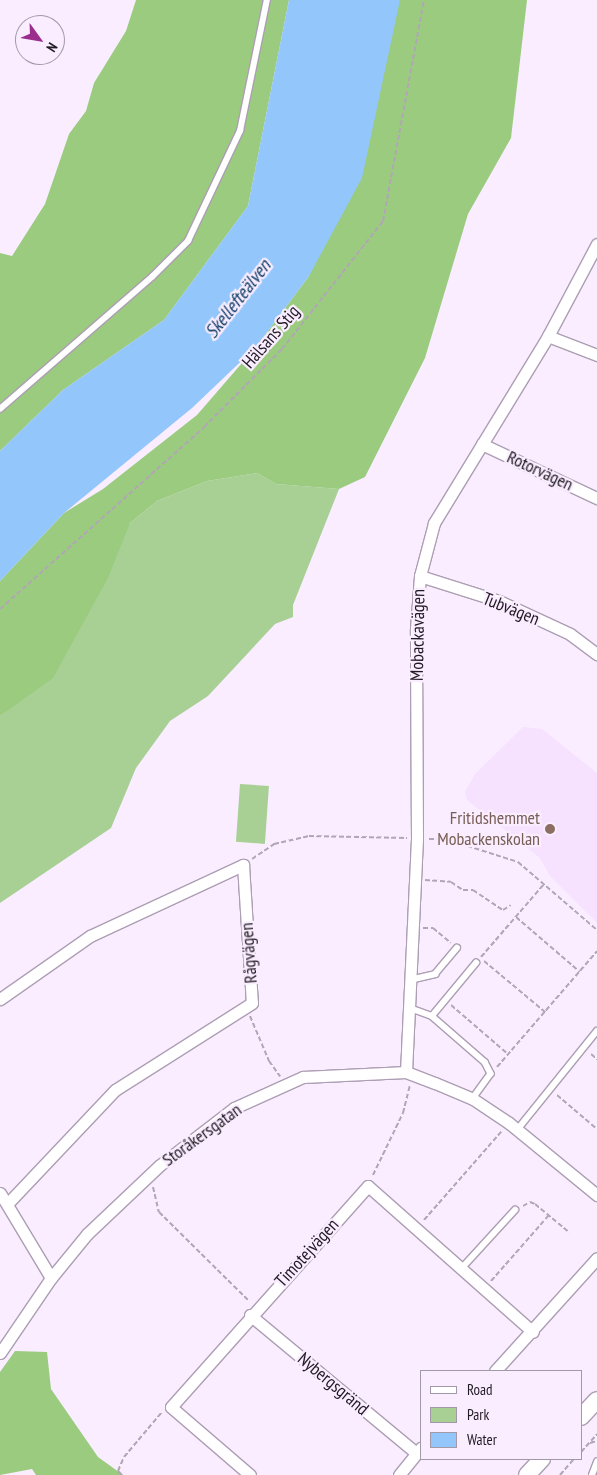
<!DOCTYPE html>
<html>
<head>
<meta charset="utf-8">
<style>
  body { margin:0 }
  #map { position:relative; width:597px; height:1475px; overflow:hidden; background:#f9edff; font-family:"PT Sans Narrow",sans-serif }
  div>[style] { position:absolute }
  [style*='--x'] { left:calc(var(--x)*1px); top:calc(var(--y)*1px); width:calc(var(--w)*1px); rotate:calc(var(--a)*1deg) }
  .built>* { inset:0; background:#f6e2fe }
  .green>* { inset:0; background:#a9d094; transform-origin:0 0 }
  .forest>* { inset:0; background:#9acb7f }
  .water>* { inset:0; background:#93c6fb }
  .path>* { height:2px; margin-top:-1px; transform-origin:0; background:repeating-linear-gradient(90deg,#b0a6b5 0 5px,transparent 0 7.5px) }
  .roads { filter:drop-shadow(1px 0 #ad9eb3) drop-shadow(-1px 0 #ad9eb3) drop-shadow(0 1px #ad9eb3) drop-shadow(0 -1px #ad9eb3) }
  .service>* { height:5.5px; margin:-2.75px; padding:0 2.75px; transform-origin:2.75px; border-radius:2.75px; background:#fff }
  .minor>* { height:11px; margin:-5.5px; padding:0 5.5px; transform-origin:5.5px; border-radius:5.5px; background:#fff }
  .secondary>* { height:16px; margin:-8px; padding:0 8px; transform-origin:8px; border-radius:8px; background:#fff }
  .dots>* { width:14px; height:14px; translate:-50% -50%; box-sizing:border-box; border:2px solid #f9edff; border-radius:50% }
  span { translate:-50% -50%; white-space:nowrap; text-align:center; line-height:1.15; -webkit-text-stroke:4.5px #f9edff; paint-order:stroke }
  .street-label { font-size:18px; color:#201a22 }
  .education-label { font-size:18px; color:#785e54 }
  .right { translate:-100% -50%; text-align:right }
  .water-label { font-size:19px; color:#0e3c66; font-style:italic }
  .legend { position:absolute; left:420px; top:1370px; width:162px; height:90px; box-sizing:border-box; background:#f9edff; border:1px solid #a299a7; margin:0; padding:6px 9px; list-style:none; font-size:15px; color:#201a22 }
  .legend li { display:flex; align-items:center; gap:10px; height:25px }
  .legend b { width:25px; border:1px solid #a299a7 }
  .north { position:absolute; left:15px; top:15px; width:50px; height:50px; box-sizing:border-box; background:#f9edff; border:1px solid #a299a7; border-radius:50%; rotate:122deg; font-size:14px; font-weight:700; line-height:20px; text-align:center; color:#201a22 }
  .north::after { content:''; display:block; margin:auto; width:18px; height:22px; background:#9c2d8c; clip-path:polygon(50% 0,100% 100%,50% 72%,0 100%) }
</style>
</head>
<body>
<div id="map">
  <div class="built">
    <div style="clip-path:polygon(523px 727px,542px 729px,597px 773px,597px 923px,550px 876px,539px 857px,467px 800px,465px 792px,475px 774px)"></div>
  </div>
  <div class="green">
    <div style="clip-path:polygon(257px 473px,276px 484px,339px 489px,293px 605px,293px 617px,275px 624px,208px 696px,170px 721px,136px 768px,111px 828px,0 903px,0 716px,22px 698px,130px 523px,157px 501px,207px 481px)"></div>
    <div style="left:240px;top:784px;width:29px;height:58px;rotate:4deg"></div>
  </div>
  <div class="forest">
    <div style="clip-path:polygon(136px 0,289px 0,248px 206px,164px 320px,63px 390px,0 451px,0 253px,12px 256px,45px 204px,69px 134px,86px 111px,94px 83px,126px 31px)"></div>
    <div style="clip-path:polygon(399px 0,527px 0,511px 138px,468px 214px,425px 358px,365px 477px,339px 489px,276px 484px,257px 473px,207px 481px,157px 501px,130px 523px,108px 578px,53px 678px,0 716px,0 581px,64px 513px,103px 489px,197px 415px,255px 348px,309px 276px)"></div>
    <div style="clip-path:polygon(15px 1351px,47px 1352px,51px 1389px,98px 1457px,123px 1475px,36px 1475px,32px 1469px,0 1475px,0 1372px)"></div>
  </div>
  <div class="water">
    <div style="clip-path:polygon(289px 0,400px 0,362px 178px,309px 276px,255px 348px,192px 408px,64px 513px,0 581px,0 451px,63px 390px,164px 320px,248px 206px)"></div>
  </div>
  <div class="path">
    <div style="--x:0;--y:609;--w:273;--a:-41.7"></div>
    <div style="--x:204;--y:427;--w:110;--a:-45"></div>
    <div style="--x:282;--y:349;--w:163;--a:-51.7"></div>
    <div style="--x:383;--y:221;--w:225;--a:-79.5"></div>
    <div style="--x:429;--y:839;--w:17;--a:0"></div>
    <div style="--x:446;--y:839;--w:76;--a:17.7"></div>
    <div style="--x:518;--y:862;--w:104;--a:40.7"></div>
    <div style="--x:252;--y:859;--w:27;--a:-34"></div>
    <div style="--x:274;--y:844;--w:36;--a:-13"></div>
    <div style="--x:309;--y:836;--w:98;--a:1.2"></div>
    <div style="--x:425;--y:880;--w:26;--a:4"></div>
    <div style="--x:451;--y:882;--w:14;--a:34"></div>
    <div style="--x:463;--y:890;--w:10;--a:0"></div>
    <div style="--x:473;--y:890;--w:36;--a:34"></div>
    <div style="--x:503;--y:910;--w:9;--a:-32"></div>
    <div style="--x:516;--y:917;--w:84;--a:40.7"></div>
    <div style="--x:423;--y:928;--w:10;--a:0"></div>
    <div style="--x:433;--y:928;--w:23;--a:40"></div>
    <div style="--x:481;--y:957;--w:96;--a:-49.2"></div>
    <div style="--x:484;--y:961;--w:80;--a:39.9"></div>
    <div style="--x:451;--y:1005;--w:75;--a:40.7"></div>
    <div style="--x:250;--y:1016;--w:49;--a:67.1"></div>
    <div style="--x:269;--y:1061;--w:19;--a:54"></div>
    <div style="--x:591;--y:1054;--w:8;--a:40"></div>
    <div style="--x:497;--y:1067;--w:153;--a:-49.2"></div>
    <div style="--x:557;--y:1095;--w:52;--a:40.4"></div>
    <div style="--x:373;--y:1175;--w:69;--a:-64.2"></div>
    <div style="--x:403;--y:1113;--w:29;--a:-76"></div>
    <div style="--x:153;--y:1187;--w:26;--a:77"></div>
    <div style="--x:159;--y:1212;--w:127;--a:44.7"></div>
    <div style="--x:523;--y:1206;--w:8;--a:-30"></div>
    <div style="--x:530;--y:1202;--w:5;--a:22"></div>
    <div style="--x:535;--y:1204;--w:45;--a:39.6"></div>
    <div style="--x:424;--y:1220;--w:118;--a:-48.8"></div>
    <div style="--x:491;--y:1281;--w:88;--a:-48.7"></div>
    <div style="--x:590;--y:1443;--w:7;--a:-16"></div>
    <div style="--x:581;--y:1452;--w:24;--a:-48"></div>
    <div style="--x:122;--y:1475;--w:6;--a:-135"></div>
    <div style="--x:118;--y:1471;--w:15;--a:-67"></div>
    <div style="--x:124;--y:1457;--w:59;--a:-49.8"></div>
    <div style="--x:560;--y:1475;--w:21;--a:-49"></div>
  </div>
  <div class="roads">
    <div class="service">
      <div style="--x:0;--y:409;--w:201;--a:-41"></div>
      <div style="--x:152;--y:277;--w:51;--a:-45"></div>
      <div style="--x:188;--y:241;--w:122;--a:-64.7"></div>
      <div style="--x:240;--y:131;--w:134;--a:-78.4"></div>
      <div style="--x:410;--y:980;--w:26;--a:-13"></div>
      <div style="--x:435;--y:974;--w:34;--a:-50"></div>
      <div style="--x:410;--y:1008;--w:23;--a:20"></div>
      <div style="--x:432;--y:1016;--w:70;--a:41"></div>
      <div style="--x:485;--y:1062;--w:13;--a:63"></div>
      <div style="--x:491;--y:1074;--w:31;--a:126"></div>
      <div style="--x:432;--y:1016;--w:69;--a:-50.3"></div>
      <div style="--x:517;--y:1130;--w:127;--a:-51.1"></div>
      <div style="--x:461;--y:1269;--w:80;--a:-47.5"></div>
      <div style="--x:592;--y:1475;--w:14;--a:-69"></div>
    </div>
    <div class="minor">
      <div style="--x:548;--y:336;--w:53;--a:21.2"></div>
      <div style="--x:482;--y:444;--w:127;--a:25.2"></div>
      <div style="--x:420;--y:576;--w:83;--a:17.6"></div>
      <div style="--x:499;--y:601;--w:78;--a:24.9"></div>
      <div style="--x:570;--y:634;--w:34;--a:37"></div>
      <div style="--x:0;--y:999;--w:110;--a:-35"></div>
      <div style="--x:90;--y:936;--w:169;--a:-24.9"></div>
      <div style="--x:243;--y:865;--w:138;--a:86.3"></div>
      <div style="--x:252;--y:1003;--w:162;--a:147.6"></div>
      <div style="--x:115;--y:1090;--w:156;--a:133.4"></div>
      <div style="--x:406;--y:1072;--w:233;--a:-87.3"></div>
      <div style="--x:417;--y:839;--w:210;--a:-90.3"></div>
      <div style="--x:416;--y:629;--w:53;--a:-85.7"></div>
      <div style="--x:420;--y:576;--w:55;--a:-75.2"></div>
      <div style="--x:434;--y:523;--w:219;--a:-58.6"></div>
      <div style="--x:548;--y:336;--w:104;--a:-62"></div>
      <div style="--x:0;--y:1193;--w:99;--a:59"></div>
      <div style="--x:250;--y:1315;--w:216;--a:39.7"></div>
      <div style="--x:0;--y:1353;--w:91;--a:-55.8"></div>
      <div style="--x:51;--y:1278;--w:57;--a:-50.7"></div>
      <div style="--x:87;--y:1234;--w:100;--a:-43.4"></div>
      <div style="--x:160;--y:1165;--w:93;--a:-37.6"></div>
      <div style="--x:234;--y:1108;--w:76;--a:-24.2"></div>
      <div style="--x:303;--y:1077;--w:103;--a:-2.8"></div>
      <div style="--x:406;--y:1072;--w:31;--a:21"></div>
      <div style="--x:435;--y:1083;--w:41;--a:22.8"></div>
      <div style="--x:473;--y:1099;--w:43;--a:33.7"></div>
      <div style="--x:509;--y:1123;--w:114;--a:39.3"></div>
      <div style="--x:495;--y:1371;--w:152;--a:-47.9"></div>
      <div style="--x:250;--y:1475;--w:104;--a:-139.3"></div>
      <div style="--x:171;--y:1407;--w:296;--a:-48.3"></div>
      <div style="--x:368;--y:1186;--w:220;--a:41.5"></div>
      <div style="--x:399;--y:1475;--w:35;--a:-51"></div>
    </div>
    <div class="secondary">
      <div style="--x:581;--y:1417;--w:23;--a:-47"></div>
      <div style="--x:527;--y:1475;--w:22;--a:-47"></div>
    </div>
  </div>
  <div class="dots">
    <div style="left:550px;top:829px;background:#8d6e63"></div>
  </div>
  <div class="street-label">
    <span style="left:271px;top:337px;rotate:-49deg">Hälsans Stig</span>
    <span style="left:540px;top:471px;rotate:25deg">Rotorvägen</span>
    <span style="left:511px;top:609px;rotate:22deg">Tubvägen</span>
    <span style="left:418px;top:635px;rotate:-89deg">Mobackavägen</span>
    <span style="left:249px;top:953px;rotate:-94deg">Rågvägen</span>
    <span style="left:202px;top:1135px;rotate:-36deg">Storåkersgatan</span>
    <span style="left:307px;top:1253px;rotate:-48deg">Timotejvägen</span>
    <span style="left:333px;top:1384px;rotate:40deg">Nybergsgränd</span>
  </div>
  <div class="education-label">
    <span class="right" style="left:540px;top:829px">Fritidshemmet<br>Mobackenskolan</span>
  </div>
  <div class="water-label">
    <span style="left:238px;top:299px;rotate:-52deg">Skellefteälven</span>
  </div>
  <ul class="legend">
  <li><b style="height:6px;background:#fff"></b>Road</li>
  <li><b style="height:14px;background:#a9d094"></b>Park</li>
  <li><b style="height:14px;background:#93c6fb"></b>Water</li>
  </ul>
  <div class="north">N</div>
</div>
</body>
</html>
